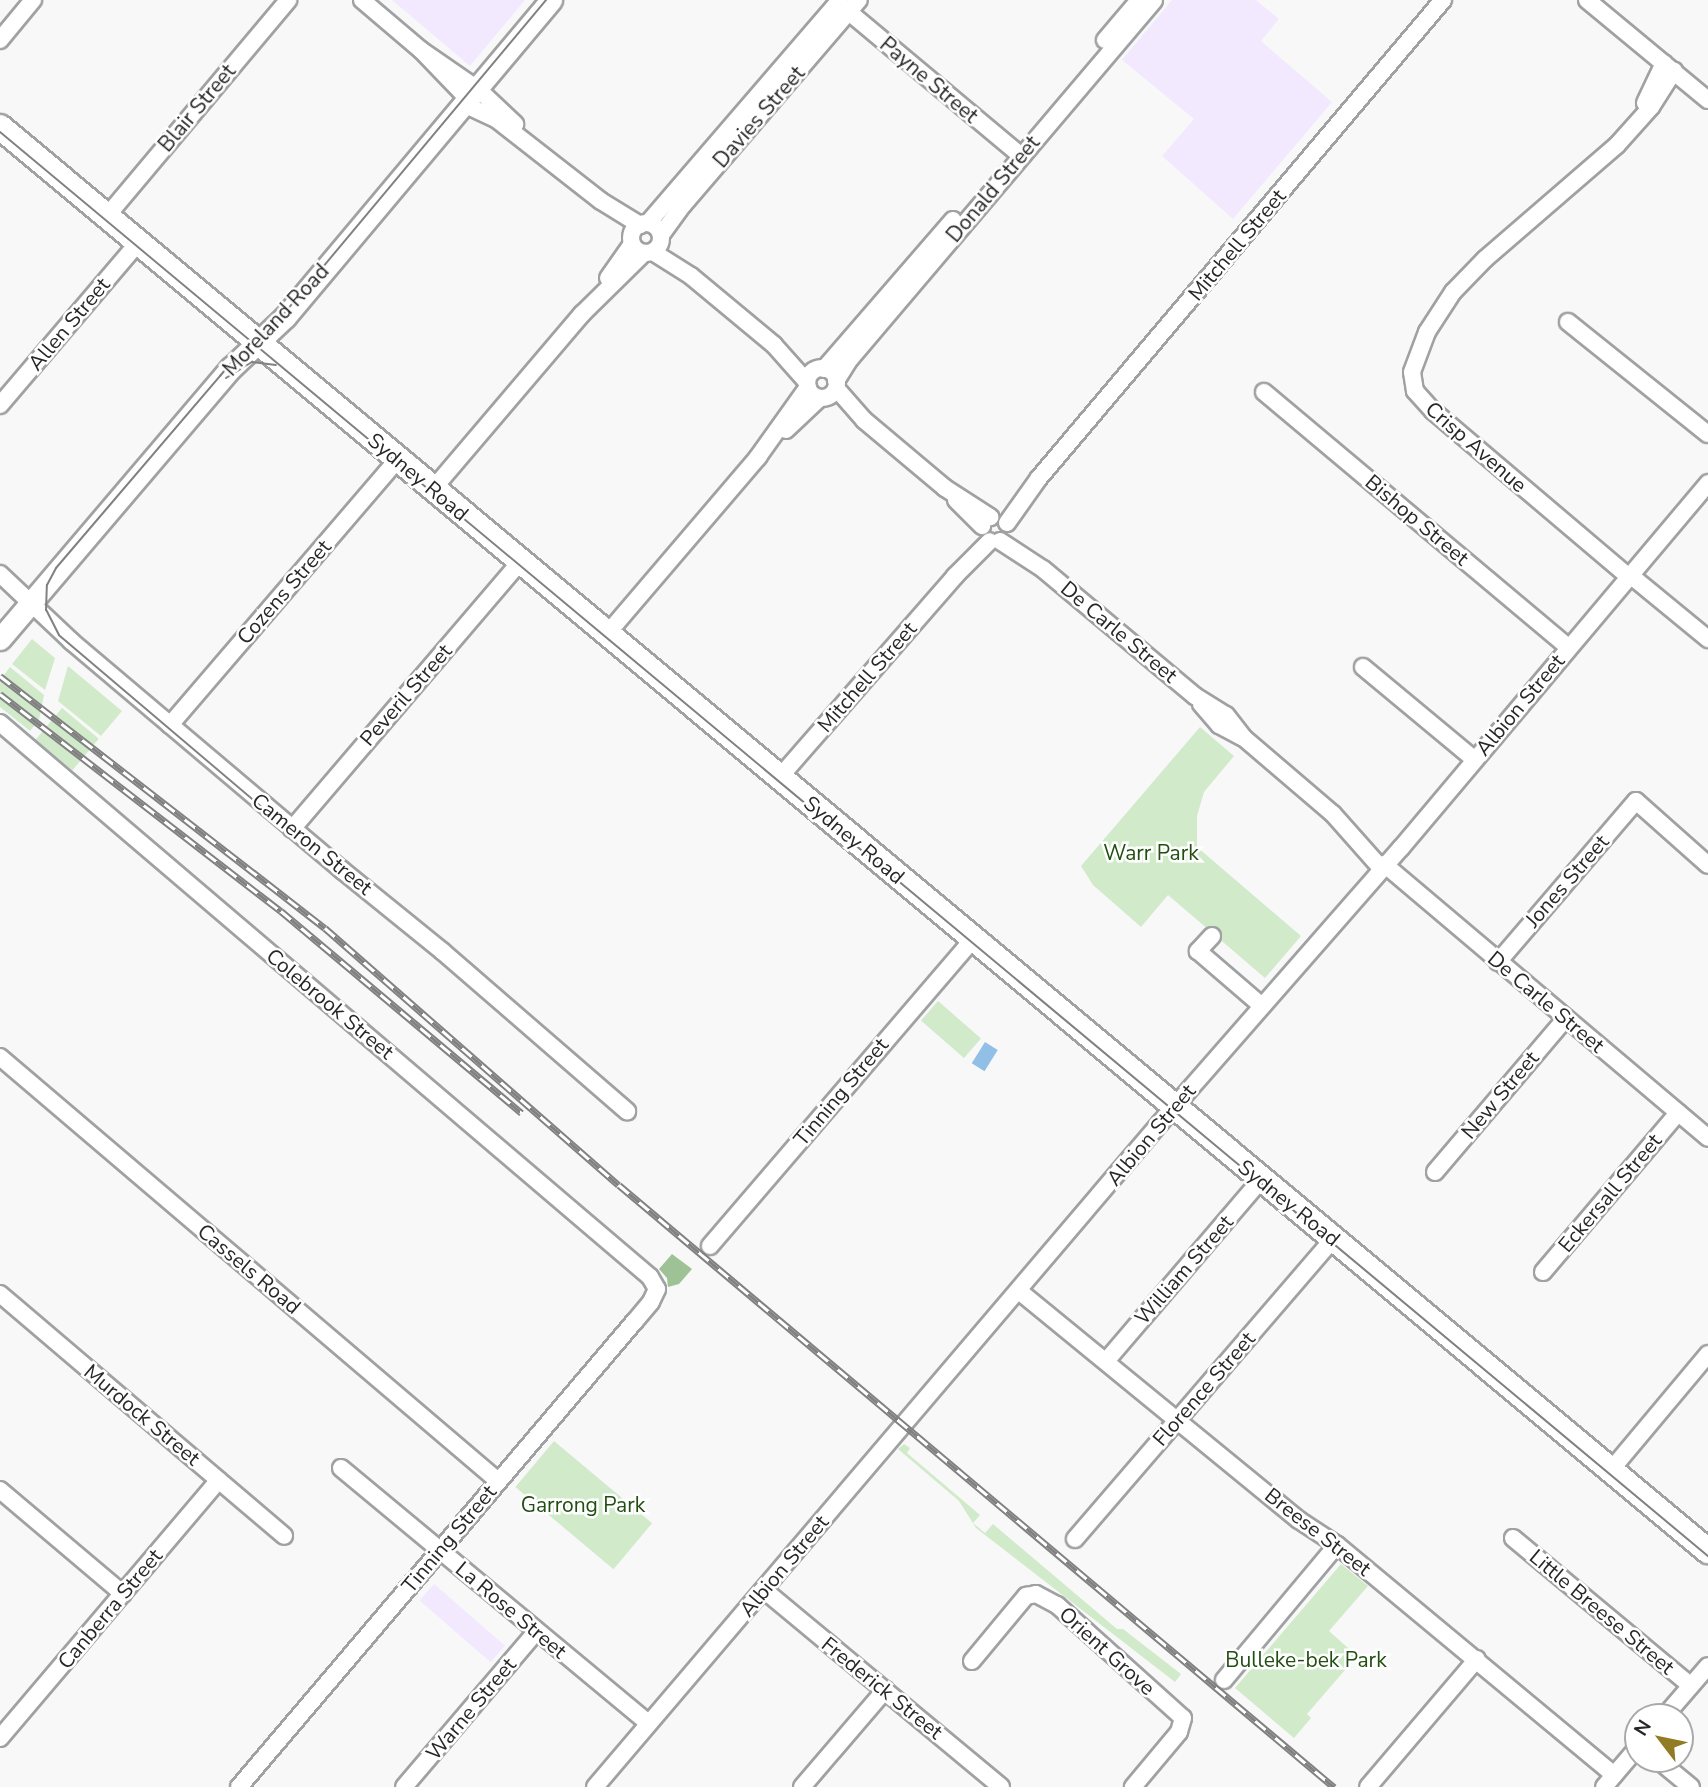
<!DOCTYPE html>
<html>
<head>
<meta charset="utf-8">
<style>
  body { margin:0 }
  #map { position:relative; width:1708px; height:1787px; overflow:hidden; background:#f8f8f9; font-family:"Nunito Sans",sans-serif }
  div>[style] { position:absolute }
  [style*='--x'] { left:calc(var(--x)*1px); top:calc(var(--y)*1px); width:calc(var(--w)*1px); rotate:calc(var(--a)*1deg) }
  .education>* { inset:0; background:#f3e9fe; transform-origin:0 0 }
  .green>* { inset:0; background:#d1eaca; transform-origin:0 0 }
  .forest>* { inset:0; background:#9ec295 }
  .water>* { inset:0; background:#91bfe5; transform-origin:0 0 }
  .roads { filter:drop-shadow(2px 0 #a0a1a2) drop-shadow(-2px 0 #a0a1a2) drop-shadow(0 2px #a0a1a2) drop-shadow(0 -2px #a0a1a2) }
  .minor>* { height:16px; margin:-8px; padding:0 8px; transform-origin:8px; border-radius:8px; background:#fff }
  .minor>.ring { margin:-8px; padding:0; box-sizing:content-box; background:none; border:16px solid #fff; border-radius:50% }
  .major>* { height:21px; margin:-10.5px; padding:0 10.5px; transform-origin:10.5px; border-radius:10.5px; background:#fff }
  .highway>* { height:24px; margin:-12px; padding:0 12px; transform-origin:12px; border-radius:12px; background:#fff }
  .tram>* { height:2px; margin:-1px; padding:0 1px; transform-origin:1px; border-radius:1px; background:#818182 }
  .rail>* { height:7px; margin-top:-3.5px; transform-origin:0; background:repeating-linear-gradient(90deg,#fff 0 13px,#818182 0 26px); box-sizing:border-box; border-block:2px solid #818182 }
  span { translate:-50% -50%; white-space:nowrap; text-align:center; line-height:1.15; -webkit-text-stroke:5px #fff; paint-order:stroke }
  .street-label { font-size:21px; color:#272727 }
  .park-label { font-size:21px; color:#214e11 }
  .north { position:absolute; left:1624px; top:1703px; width:70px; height:70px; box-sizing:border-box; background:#fff; border:2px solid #a9a9a9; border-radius:50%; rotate:302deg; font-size:19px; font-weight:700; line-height:28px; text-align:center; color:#272727 }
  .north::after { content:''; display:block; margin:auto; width:24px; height:32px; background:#927c23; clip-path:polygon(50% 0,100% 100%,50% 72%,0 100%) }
</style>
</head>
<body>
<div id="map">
  <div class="education">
    <div style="clip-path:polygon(392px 0,525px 0,470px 66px)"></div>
    <div style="clip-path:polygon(1172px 0,1256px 0,1279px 19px,1261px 41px,1332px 102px,1233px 219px,1162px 156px,1194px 119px,1122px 60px)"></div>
    <div style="left:434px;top:1584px;width:94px;height:22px;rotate:41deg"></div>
  </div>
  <div class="green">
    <div style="clip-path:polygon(32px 639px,55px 658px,45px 690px,12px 664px)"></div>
    <div style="clip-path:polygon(68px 666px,122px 711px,101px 736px,58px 701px)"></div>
    <div style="clip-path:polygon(10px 667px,44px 695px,39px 720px,30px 731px,0 707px,0 680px)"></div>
    <div style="left:62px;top:708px;width:48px;height:41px;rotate:40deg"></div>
    <div style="clip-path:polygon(1200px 727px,1234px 756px,1204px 792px,1197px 816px,1197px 847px,1301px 936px,1265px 978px,1168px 895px,1141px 927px,1093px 885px,1081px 866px)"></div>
    <div style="left:938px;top:1001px;width:57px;height:26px;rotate:41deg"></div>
    <div style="left:554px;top:1441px;width:128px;height:60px;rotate:40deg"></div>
    <div style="clip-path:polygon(904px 1444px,910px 1448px,907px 1453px,980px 1515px,973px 1523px,985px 1533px,993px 1524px,1117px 1629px,1123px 1629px,1181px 1674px,1175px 1682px,976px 1528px,959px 1501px,898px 1449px)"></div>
    <div style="clip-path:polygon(1341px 1564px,1368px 1586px,1329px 1631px,1357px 1656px,1307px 1714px,1311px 1718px,1294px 1738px,1235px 1688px)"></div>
  </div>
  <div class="forest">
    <div style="clip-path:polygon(672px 1254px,692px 1269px,679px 1284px,668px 1287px,667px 1278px,659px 1269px)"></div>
  </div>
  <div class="water">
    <div style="left:985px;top:1042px;width:15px;height:25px;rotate:32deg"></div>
  </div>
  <div class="roads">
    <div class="minor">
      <div style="--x:362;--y:0;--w:77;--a:40.3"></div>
      <div style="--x:421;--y:50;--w:68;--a:46.2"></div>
      <div style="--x:1587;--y:0;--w:157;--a:39.6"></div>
      <div style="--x:843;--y:7;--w:232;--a:39.9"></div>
      <div style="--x:0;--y:40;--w:52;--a:-50.5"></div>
      <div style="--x:1105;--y:40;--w:52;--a:-49.6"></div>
      <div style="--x:421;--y:50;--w:70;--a:34.6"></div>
      <div style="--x:479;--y:90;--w:50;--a:43.4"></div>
      <div style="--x:1645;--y:103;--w:44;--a:-64.6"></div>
      <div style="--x:461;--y:106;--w:9;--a:6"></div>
      <div style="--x:470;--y:107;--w:29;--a:25"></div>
      <div style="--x:496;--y:119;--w:133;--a:38"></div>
      <div style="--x:601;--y:201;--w:46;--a:31.6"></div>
      <div style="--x:107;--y:216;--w:282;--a:-50"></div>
      <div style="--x:648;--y:223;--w:294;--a:-49.3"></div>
      <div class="ring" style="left:631px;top:223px;width:14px;height:14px"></div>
      <div style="--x:661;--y:235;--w:37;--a:-54"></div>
      <div style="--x:683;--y:205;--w:270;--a:-49.4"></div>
      <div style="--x:653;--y:252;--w:45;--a:32.3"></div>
      <div style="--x:691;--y:276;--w:108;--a:39.7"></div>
      <div style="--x:774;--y:345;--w:50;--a:48.3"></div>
      <div style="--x:608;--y:278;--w:42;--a:-54.8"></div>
      <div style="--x:1568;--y:322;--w:179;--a:38.7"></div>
      <div class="ring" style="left:807px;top:368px;width:14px;height:14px"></div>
      <div style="--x:824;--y:369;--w:197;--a:-49.1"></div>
      <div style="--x:836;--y:381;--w:26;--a:-58"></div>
      <div style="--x:850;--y:359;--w:470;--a:-49.7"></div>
      <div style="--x:836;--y:388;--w:43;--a:48.8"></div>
      <div style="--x:864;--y:420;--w:106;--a:40"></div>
      <div style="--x:945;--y:488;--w:54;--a:32.8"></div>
      <div style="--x:1264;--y:392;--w:398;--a:40"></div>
      <div style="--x:0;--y:405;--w:213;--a:-49.6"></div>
      <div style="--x:786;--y:430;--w:47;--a:-43.3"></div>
      <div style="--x:433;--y:489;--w:230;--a:-49.6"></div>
      <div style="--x:582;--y:314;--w:87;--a:-44.5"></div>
      <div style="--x:956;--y:500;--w:37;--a:45"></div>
      <div style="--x:1007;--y:523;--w:55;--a:-54.6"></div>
      <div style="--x:1039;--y:478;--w:626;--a:-49.8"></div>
      <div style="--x:1000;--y:541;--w:51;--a:33.1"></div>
      <div style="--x:1043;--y:569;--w:198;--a:39.9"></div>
      <div style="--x:1195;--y:696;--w:36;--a:32"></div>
      <div style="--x:1226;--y:715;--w:29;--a:52"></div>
      <div style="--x:1244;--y:738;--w:117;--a:40.5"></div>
      <div style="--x:1333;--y:814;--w:72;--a:48.4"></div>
      <div style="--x:0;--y:574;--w:98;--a:43.3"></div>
      <div style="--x:71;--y:641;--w:355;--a:40.2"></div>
      <div style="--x:342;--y:870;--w:129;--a:39"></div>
      <div style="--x:442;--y:951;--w:245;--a:40.9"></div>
      <div style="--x:1630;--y:575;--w:101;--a:39.4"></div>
      <div style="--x:1629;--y:577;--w:257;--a:-139.7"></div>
      <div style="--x:1433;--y:411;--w:27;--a:-132"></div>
      <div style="--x:1415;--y:391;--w:19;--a:-99"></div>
      <div style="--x:1412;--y:372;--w:43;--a:-69.4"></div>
      <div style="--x:1427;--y:332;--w:48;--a:-57"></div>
      <div style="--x:1453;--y:292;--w:46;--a:-45.9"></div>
      <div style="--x:1485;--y:259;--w:174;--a:-40.8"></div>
      <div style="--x:1617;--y:145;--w:51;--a:-48.2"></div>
      <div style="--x:1651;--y:107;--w:43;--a:-57.4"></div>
      <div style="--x:607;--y:634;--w:233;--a:-49.5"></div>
      <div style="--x:758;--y:457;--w:86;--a:-54.5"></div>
      <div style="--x:1363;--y:667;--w:144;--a:39.7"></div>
      <div style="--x:1201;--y:704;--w:28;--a:49"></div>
      <div style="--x:1219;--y:725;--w:26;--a:28"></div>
      <div style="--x:0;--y:723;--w:854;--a:40.44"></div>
      <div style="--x:650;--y:1277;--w:14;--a:60"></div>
      <div style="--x:657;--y:1289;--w:14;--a:115"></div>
      <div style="--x:651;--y:1302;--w:26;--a:130"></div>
      <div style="--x:634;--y:1322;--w:610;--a:130.35"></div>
      <div style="--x:170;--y:725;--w:349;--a:-49.4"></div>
      <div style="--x:779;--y:778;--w:268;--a:-48.9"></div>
      <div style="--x:955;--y:576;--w:49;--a:-45"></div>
      <div style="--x:292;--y:829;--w:351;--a:-49.5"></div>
      <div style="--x:1384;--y:864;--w:424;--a:40.2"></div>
      <div style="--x:1212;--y:936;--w:21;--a:133"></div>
      <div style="--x:1198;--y:951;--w:84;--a:40.7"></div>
      <div style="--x:1498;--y:962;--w:212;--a:-49.4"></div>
      <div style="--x:1636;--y:801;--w:96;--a:41.6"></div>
      <div style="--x:0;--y:1057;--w:654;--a:40.41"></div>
      <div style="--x:1435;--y:1172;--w:201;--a:-49.6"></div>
      <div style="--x:710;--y:1246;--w:404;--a:-49.4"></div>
      <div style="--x:1543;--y:1272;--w:209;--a:-49.7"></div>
      <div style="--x:1019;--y:1291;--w:362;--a:39.3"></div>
      <div style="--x:1299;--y:1520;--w:45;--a:33.3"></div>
      <div style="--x:1337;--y:1545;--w:360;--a:39.7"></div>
      <div style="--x:0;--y:1294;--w:373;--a:40.4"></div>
      <div style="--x:1107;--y:1360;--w:237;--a:-49.5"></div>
      <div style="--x:341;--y:1468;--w:400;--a:39.7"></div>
      <div style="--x:1611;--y:1470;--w:151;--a:-50.1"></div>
      <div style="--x:0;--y:1490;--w:161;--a:40.2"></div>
      <div style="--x:1513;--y:1538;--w:231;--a:39.7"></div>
      <div style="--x:1075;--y:1539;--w:396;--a:-49.3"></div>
      <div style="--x:764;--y:1590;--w:308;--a:39.7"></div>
      <div style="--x:972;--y:1661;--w:85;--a:-50.3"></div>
      <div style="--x:1026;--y:1596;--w:10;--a:-11"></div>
      <div style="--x:1036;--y:1594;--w:24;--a:28"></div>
      <div style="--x:1057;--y:1605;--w:169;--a:41.9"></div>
      <div style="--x:1183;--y:1718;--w:15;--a:106"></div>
      <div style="--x:1179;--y:1732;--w:72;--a:129.9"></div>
      <div style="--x:1224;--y:1680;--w:176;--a:-50.1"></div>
      <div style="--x:1664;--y:1717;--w:67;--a:-49.2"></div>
      <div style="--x:0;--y:1738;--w:338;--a:-49.7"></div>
      <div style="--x:1657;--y:1759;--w:44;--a:39.5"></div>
      <div style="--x:404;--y:1787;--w:205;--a:-49.6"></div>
      <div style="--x:595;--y:1787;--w:873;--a:-49.6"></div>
      <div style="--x:1161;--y:1122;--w:364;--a:-48.8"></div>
      <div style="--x:1401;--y:848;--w:477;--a:-49.9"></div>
      <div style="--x:802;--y:1787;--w:128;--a:-49.4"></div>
      <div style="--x:1368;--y:1787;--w:168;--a:-49.6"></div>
      <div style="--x:1604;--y:1787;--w:52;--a:-49.6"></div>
    </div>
    <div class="major">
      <div style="--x:0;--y:639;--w:356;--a:-49.6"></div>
      <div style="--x:231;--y:368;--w:74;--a:-43.4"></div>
      <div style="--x:285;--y:317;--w:414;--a:-50"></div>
    </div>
    <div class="highway">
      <div style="--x:0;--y:127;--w:2224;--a:39.82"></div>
    </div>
  </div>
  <div class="tram">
    <div style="--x:0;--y:132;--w:2224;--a:39.82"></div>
    <div style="--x:226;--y:378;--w:31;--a:-32"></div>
    <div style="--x:252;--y:362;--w:24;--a:7"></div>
    <div style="--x:271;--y:815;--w:278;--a:-139.7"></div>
    <div style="--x:59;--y:635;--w:28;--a:-117"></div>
    <div style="--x:46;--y:610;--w:25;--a:-88"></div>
    <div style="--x:47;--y:585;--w:19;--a:-62"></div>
    <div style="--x:56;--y:568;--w:253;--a:-49.5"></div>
    <div style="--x:220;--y:376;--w:30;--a:-50"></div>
    <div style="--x:239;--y:353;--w:48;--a:-39"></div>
    <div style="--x:276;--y:323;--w:421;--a:-50.1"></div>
  </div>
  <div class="rail">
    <div style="--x:0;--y:676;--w:411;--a:37.8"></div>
    <div style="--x:325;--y:928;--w:390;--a:41.2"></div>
    <div style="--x:619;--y:1185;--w:935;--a:40.1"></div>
    <div style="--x:0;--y:694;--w:355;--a:37.7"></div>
    <div style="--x:281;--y:911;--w:314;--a:40"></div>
  </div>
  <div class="street-label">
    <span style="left:929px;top:80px;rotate:40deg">Payne Street</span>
    <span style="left:197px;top:108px;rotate:-50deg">Blair Street</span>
    <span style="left:759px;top:117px;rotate:-49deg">Davies Street</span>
    <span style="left:993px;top:189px;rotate:-50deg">Donald Street</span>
    <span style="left:1237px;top:245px;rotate:-50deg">Mitchell Street</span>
    <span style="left:276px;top:320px;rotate:-47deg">Moreland Road</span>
    <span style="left:69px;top:324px;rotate:-50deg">Allen Street</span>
    <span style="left:1476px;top:447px;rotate:41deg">Crisp Avenue</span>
    <span style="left:418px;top:477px;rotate:40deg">Sydney Road</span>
    <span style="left:1417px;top:520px;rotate:40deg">Bishop Street</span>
    <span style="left:284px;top:592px;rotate:-49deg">Cozens Street</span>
    <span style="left:1119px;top:632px;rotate:40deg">De Carle Street</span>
    <span style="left:867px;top:677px;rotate:-49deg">Mitchell Street</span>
    <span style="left:406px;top:695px;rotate:-49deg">Peveril Street</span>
    <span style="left:1520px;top:705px;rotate:-50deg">Albion Street</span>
    <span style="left:854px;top:840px;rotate:40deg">Sydney Road</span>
    <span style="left:312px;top:844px;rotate:39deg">Cameron Street</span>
    <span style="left:1567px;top:881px;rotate:-49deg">Jones Street</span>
    <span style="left:1546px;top:1002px;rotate:40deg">De Carle Street</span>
    <span style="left:330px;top:1004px;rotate:40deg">Colebrook Street</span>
    <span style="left:841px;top:1092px;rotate:-50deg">Tinning Street</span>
    <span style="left:1500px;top:1095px;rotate:-50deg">New Street</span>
    <span style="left:1151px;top:1135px;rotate:-50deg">Albion Street</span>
    <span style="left:1610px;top:1193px;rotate:-50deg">Eckersall Street</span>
    <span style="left:1289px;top:1203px;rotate:39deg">Sydney Road</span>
    <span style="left:249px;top:1269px;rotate:40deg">Cassels Road</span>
    <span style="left:1184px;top:1270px;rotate:-49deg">William Street</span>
    <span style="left:1204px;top:1389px;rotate:-49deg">Florence Street</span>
    <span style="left:142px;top:1415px;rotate:40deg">Murdock Street</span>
    <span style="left:1318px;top:1532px;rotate:38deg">Breese Street</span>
    <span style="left:449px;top:1539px;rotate:-50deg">Tinning Street</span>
    <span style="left:784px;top:1566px;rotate:-50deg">Albion Street</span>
    <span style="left:110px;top:1609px;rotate:-50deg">Canberra Street</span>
    <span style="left:511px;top:1610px;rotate:40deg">La Rose Street</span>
    <span style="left:1602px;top:1612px;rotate:40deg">Little Breese Street</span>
    <span style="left:1107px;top:1651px;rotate:42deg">Orient Grove</span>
    <span style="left:882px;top:1688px;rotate:39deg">Frederick Street</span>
    <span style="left:471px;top:1709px;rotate:-50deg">Warne Street</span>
  </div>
  <div class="park-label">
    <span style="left:1151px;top:853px">Warr Park</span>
    <span style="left:583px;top:1505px">Garrong Park</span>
    <span style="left:1306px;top:1660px">Bulleke-bek Park</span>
  </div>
  <div class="north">N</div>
</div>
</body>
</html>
